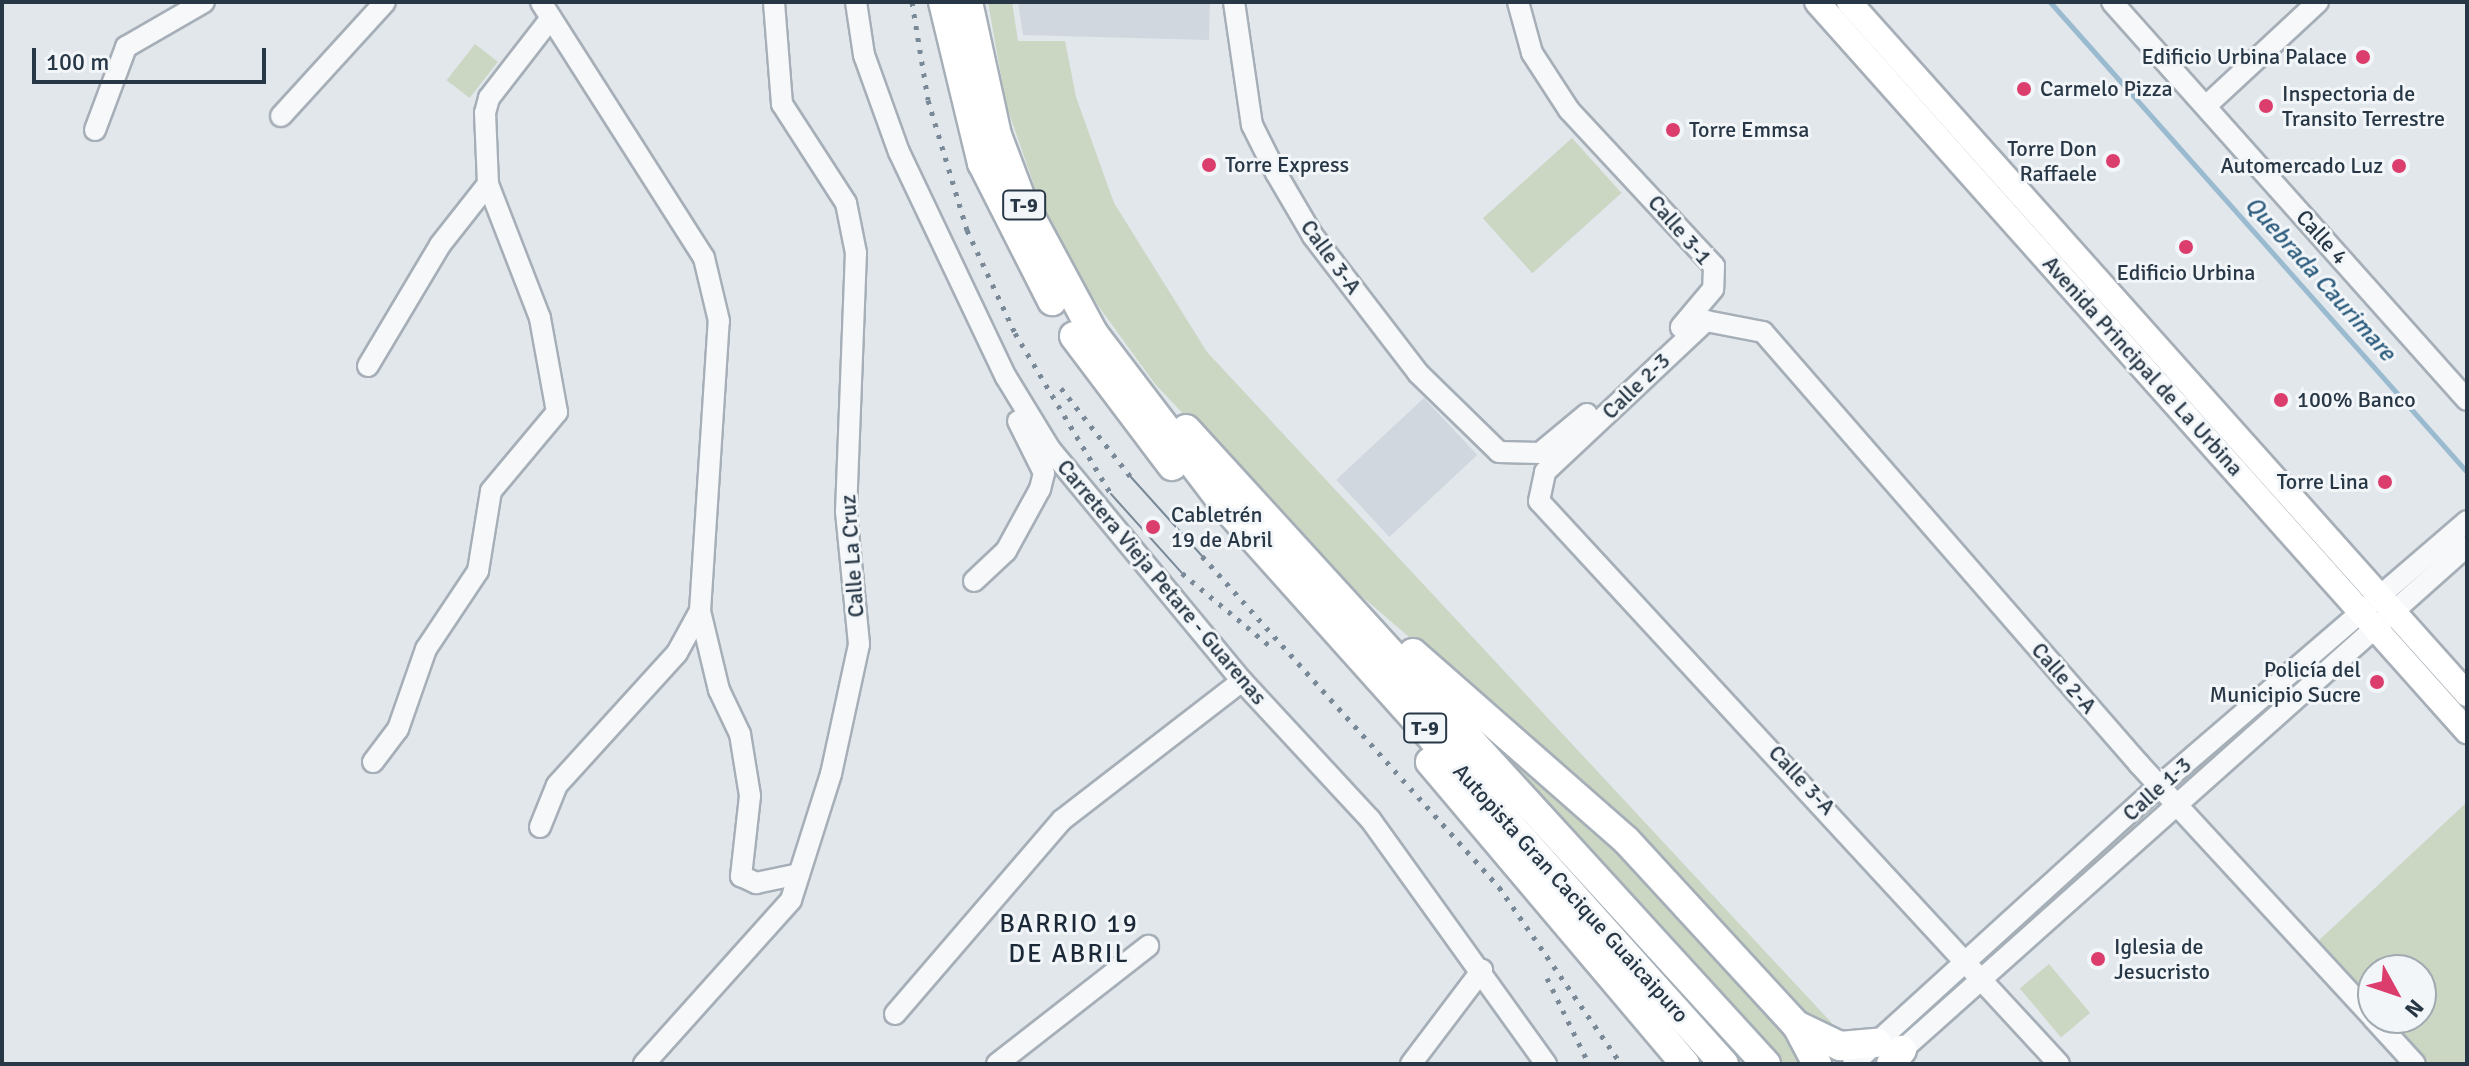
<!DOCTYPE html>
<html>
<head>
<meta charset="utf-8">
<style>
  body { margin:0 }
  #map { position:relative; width:2469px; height:1066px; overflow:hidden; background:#e2e7ec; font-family:Signika,sans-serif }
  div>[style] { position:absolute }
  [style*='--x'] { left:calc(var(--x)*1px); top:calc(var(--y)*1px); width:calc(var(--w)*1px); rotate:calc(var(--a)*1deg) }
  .built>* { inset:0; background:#d0d7de; transform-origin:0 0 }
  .green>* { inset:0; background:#cbd6c3; transform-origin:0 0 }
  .stream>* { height:5px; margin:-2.5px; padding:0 2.5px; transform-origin:2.5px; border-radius:2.5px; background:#9abbcf }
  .roads { filter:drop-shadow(2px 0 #a6afb7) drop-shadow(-2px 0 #a6afb7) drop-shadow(0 2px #a6afb7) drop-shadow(0 -2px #a6afb7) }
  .minor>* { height:20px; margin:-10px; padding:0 10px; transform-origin:10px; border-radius:10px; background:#f6f8fa }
  .major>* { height:24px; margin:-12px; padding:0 12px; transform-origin:12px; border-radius:12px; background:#fff }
  .highway>* { height:28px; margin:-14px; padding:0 14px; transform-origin:14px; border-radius:14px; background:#fff }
  .tram>* { height:2px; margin:-1px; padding:0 1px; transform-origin:1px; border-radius:1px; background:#7a8997 }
  .rail>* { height:5px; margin-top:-2.5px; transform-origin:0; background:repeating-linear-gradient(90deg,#7a8997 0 4px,transparent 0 12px) }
  .dots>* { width:22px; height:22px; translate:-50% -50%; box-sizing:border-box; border:4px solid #f2f6f9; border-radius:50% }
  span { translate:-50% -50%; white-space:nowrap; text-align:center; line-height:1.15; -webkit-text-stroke:6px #f2f6f9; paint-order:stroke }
  .shield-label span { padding:2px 6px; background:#f2f6f9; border:2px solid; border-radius:6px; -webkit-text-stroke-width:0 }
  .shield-label { font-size:20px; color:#283746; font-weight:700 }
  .poi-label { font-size:22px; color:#283746 }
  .right { translate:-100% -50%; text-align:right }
  .left { translate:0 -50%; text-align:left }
  .street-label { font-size:22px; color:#283746 }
  .water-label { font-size:24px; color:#2e5d7e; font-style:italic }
  .quarter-label { font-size:26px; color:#1b2837; letter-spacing:2px }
  .frame { position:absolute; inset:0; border:4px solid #283746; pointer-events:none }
  .north { position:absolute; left:2357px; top:954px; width:80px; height:80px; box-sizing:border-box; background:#f2f6f9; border:2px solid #a1aab1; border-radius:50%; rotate:130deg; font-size:22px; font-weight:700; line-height:32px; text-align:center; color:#283746 }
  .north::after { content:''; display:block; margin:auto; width:28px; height:36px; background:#db3d6c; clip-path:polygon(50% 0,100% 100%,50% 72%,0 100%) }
  .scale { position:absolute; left:32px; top:48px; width:234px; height:36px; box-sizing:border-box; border:4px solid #283746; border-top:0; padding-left:10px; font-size:24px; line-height:28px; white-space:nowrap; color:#283746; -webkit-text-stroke:6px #f2f6f9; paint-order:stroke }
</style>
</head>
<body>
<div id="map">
  <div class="built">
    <div style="clip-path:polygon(1018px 2px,1210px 2px,1209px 40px,1023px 35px)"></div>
    <div style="left:1424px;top:398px;width:78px;height:120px;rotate:47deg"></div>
  </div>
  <div class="green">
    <div style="clip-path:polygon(988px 2px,1012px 2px,1018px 41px,1065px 41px,1076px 97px,1114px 203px,1207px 352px,1842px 1034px,1869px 1029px,1830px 1040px,1458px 679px,1330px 569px,1155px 384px,1094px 300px,1039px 200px,1006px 104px)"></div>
    <div style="left:475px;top:44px;width:29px;height:46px;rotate:38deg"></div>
    <div style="left:1572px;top:138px;width:74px;height:120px;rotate:48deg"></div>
    <div style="clip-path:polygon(1447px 691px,1564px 790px,1790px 1031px,1803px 1064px,1782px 1064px)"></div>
    <div style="clip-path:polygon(2467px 802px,2467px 1064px,2426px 1064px,2383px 1018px,2421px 1018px,2421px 970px,2373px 970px,2373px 1007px,2315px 944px)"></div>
    <div style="left:2049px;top:964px;width:64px;height:38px;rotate:50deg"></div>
  </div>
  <div class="stream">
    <div style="--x:2050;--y:2;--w:628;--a:48.42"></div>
  </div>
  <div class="roads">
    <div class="minor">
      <div style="--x:856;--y:2;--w:54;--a:81.4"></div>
      <div style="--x:864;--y:55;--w:103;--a:70.2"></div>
      <div style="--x:899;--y:152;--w:249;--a:64.6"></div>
      <div style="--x:1006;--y:377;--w:84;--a:58.6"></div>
      <div style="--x:1050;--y:449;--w:301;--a:50.4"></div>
      <div style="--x:1242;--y:681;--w:188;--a:47.2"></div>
      <div style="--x:1370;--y:819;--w:302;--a:54.3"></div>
      <div style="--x:1234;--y:2;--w:124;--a:81.7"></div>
      <div style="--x:1252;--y:125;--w:54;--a:63.4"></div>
      <div style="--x:1276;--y:173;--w:73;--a:59.6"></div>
      <div style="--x:1313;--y:236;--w:173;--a:52.5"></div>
      <div style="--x:1418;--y:373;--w:113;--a:44.3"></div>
      <div style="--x:1499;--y:452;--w:41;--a:1.4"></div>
      <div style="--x:1540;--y:453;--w:61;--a:-39.7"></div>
      <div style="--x:1518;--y:2;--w:53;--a:74.6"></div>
      <div style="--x:1532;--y:53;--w:68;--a:57"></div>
      <div style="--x:1569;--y:110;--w:213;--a:47.1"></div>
      <div style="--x:1714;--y:266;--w:23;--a:92"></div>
      <div style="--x:1713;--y:289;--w:50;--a:130.1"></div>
      <div style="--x:2112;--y:2;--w:533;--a:48.27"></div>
      <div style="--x:2206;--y:106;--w:153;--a:-42.9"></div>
      <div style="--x:281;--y:116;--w:154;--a:-47.6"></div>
      <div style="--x:95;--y:130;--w:89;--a:-69.5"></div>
      <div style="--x:126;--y:47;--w:90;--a:-30"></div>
      <div style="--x:368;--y:366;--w:141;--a:-59.2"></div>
      <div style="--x:440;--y:245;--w:78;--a:-51.8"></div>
      <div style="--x:974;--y:581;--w:44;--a:-43.2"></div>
      <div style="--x:1006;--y:551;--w:71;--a:-61.3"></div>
      <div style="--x:1040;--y:489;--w:16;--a:-76"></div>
      <div style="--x:1044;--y:473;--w:58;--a:-116.6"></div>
      <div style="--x:700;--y:611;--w:81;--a:76.5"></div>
      <div style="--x:719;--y:690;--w:49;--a:64.5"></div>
      <div style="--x:740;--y:734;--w:63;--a:80.8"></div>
      <div style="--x:750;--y:796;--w:81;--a:96.4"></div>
      <div style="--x:741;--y:876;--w:17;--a:25"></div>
      <div style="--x:756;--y:883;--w:44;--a:-11.8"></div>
      <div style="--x:373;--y:762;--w:41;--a:-52.9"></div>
      <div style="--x:398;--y:729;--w:85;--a:-70.7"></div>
      <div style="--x:426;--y:649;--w:94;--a:-56.3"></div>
      <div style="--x:478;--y:571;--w:81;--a:-80.8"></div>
      <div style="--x:491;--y:491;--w:103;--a:-50.1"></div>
      <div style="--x:557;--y:412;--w:96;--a:-100.3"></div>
      <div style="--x:540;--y:318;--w:144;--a:-111.2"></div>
      <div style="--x:488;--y:184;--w:71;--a:-92.4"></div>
      <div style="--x:485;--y:113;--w:16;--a:-75"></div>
      <div style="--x:489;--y:98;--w:101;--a:-52.2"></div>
      <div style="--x:540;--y:827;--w:45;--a:-68"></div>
      <div style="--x:557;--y:785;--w:178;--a:-47.7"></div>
      <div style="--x:677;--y:653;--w:48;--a:-61.3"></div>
      <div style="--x:700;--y:611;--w:291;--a:-86.3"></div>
      <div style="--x:719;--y:321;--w:65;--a:-103.4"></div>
      <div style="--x:704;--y:258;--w:303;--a:-122.5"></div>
      <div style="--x:895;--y:1014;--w:256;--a:-49.3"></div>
      <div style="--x:1062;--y:820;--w:227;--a:-37.7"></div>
      <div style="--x:2373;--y:1018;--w:62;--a:47.6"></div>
      <div style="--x:1892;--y:1059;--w:771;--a:-41.74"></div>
      <div style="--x:644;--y:1064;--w:220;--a:-48.1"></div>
      <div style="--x:791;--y:900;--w:132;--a:-72.4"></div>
      <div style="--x:831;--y:774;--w:133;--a:-77.8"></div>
      <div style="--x:859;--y:644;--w:133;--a:-95.6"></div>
      <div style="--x:846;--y:512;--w:259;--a:-87.8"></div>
      <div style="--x:856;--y:253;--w:51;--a:-101.3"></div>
      <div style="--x:846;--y:203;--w:118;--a:-122.9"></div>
      <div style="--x:782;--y:104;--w:102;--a:-94.5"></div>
      <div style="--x:997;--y:1064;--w:192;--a:-38"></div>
      <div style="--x:1411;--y:1064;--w:118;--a:-52.9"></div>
      <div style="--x:1853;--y:1064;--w:413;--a:-42.3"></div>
      <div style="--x:2159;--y:786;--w:406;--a:-40.7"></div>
      <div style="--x:2059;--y:1064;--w:766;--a:-132.73"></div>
      <div style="--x:1539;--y:501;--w:30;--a:-78"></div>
      <div style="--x:1545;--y:472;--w:221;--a:-43.2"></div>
      <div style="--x:1706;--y:321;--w:58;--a:10.9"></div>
      <div style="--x:1763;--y:332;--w:573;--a:48.96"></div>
      <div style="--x:2139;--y:764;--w:345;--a:47.3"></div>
    </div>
    <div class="major">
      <div style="--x:1817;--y:2;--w:977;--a:48.28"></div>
      <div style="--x:1849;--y:2;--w:928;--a:48.23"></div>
    </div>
    <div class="highway">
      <div style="--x:943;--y:2;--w:166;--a:76.4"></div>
      <div style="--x:982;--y:163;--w:155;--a:63.1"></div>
      <div style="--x:968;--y:2;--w:136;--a:77.7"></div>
      <div style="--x:997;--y:135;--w:71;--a:69.3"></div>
      <div style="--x:1022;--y:201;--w:151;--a:61.6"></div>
      <div style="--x:1094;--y:334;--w:223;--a:52.7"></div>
      <div style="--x:1229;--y:511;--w:742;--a:48.17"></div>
      <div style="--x:1074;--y:336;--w:163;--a:53"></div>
      <div style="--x:1186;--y:429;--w:860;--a:47.59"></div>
      <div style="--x:1413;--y:653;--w:283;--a:41.3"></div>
      <div style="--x:1626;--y:840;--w:251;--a:47.4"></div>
      <div style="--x:1796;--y:1025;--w:49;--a:25.5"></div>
      <div style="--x:1840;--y:1046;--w:37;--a:-5"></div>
      <div style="--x:1430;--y:762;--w:395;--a:49.8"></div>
      <div style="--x:1797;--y:1026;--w:43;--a:62.2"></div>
      <div style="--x:1891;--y:1064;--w:18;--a:-52"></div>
    </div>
  </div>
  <div class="tram">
    <div style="--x:1130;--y:476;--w:108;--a:48"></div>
    <div style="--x:1111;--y:494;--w:106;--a:48.1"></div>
  </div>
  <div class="rail">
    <div style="--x:912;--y:2;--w:99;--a:80.7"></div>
    <div style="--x:928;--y:100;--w:136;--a:73.3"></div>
    <div style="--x:967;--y:230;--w:114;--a:65"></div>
    <div style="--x:1015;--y:333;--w:187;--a:59.2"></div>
    <div style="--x:1061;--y:388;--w:112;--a:51.9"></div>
    <div style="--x:1202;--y:556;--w:445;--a:48.1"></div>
    <div style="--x:1499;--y:887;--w:215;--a:55.4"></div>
    <div style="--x:1182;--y:573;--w:116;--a:39.7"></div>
    <div style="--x:1547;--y:978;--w:96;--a:64"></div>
  </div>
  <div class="dots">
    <div style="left:2363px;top:57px;background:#db3d6c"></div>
    <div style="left:2024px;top:89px;background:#db3d6c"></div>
    <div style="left:2266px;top:106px;background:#db3d6c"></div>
    <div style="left:1673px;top:130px;background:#db3d6c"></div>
    <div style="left:2113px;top:161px;background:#db3d6c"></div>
    <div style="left:1209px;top:165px;background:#db3d6c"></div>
    <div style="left:2399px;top:166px;background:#db3d6c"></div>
    <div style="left:2186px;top:247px;background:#db3d6c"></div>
    <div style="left:2281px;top:400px;background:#db3d6c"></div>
    <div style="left:2385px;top:482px;background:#db3d6c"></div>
    <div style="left:1153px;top:527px;background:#db3d6c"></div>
    <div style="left:2377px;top:682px;background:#db3d6c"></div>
    <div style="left:2098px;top:959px;background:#db3d6c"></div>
  </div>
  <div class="shield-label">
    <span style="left:1024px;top:205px">T-9</span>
    <span style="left:1425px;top:728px">T-9</span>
  </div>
  <div class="poi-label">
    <span class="right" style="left:2347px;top:57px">Edificio Urbina Palace</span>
    <span class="left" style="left:2040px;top:89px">Carmelo Pizza</span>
    <span class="left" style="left:2282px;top:106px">Inspectoria de<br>Transito Terrestre</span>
    <span class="left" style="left:1689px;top:130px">Torre Emmsa</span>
    <span class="right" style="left:2097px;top:161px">Torre Don<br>Raffaele</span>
    <span class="left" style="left:1225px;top:165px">Torre Express</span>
    <span class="right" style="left:2383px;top:166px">Automercado Luz</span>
    <span style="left:2186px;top:273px">Edificio Urbina</span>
    <span class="left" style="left:2297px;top:400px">100% Banco</span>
    <span class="right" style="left:2369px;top:482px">Torre Lina</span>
    <span class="left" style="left:1171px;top:527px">Cabletrén<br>19 de Abril</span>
    <span class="right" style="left:2361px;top:682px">Policía del<br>Municipio Sucre</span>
    <span class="left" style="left:2114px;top:959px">Iglesia de<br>Jesucristo</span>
  </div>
  <div class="street-label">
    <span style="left:1680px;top:230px;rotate:49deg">Calle 3-1</span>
    <span style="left:2322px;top:237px;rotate:48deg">Calle 4</span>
    <span style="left:1331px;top:257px;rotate:54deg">Calle 3-A</span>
    <span style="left:2143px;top:366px;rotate:48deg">Avenida Principal de La Urbina</span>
    <span style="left:1636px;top:386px;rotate:-44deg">Calle 2-3</span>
    <span style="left:852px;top:556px;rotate:-94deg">Calle La Cruz</span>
    <span style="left:1162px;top:582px;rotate:50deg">Carretera Vieja Petare - Guarenas</span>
    <span style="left:2064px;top:678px;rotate:49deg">Calle 2-A</span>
    <span style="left:1802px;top:780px;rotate:47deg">Calle 3-A</span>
    <span style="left:2157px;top:789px;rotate:-42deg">Calle 1-3</span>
    <span style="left:1571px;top:893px;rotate:48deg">Autopista Gran Cacique Guaicaipuro</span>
  </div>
  <div class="water-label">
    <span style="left:2320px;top:279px;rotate:48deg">Quebrada Caurimare</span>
  </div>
  <div class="quarter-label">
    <span style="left:1069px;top:940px">BARRIO 19<br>DE ABRIL</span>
  </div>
  <div class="frame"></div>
  <div class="north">N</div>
  <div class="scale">100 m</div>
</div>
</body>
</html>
